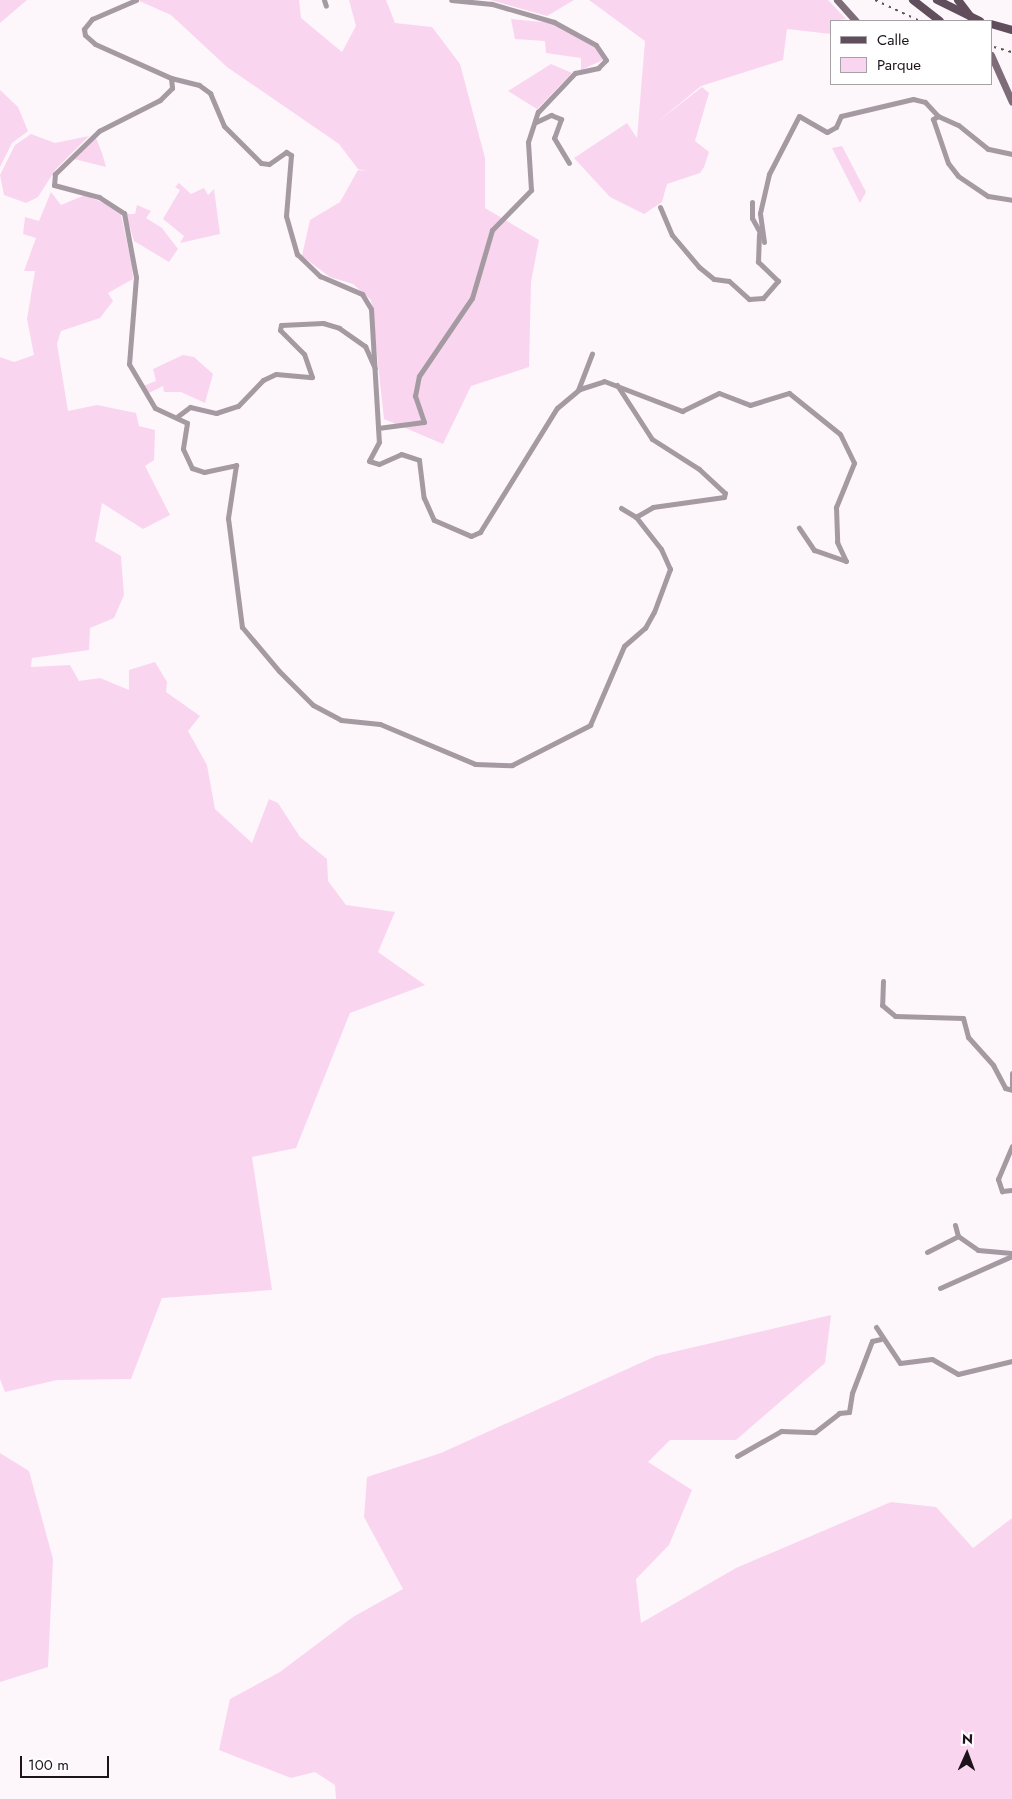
<!DOCTYPE html>
<html>
<head>
<meta charset="utf-8">
<style>
  body { margin:0 }
  #map { position:relative; width:1012px; height:1799px; overflow:hidden; background:#fdf7fb; font-family:Jost,sans-serif }
  div>[style] { position:absolute }
  [style*='--x'] { left:calc(var(--x)*1px); top:calc(var(--y)*1px); width:calc(var(--w)*1px); rotate:calc(var(--a)*1deg) }
  .green>* { inset:0; background:#fad5ef }
  .street>* { height:5px; margin:-2.5px; padding:0 2.5px; transform-origin:2.5px; border-radius:2.5px; background:#a69aa2 }
  .secondary>* { height:7px; margin:-3.5px; padding:0 3.5px; transform-origin:3.5px; border-radius:3.5px; background:#7e6d79 }
  .primary>* { height:8px; margin:-4px; padding:0 4px; transform-origin:4px; border-radius:4px; background:#614e5c }
  .rail>* { height:2px; margin-top:-1px; transform-origin:0; background:repeating-linear-gradient(90deg,#5d555b 0 2.5px,transparent 0 7.5px) }
  .primary-bridge>* { height:8px; margin:-4px; padding:0 4px; transform-origin:4px; border-radius:4px; background:#614e5c }
  span { translate:-50% -50%; white-space:nowrap; text-align:center; line-height:1.15; -webkit-text-stroke:4px #fff; paint-order:stroke }
  .legend { position:absolute; left:830px; top:20px; width:162px; height:65px; box-sizing:border-box; background:#fff; border:1px solid #a5a1a4; margin:0; padding:6px 9px; list-style:none; font-size:15px; color:#1d141b }
  .legend li { display:flex; align-items:center; gap:10px; height:25px }
  .legend b { width:25px; border:1px solid #a5a1a4 }
  .north { position:absolute; left:942px; top:1729px; width:50px; height:50px; -webkit-text-stroke:4px #fff; paint-order:stroke; rotate:2deg; font-size:14px; font-weight:700; line-height:20px; text-align:center; color:#1d141b }
  .north::after { content:''; display:block; margin:auto; width:18px; height:22px; background:#1d141b; clip-path:polygon(50% 0,100% 100%,50% 72%,0 100%) }
  .scale { position:absolute; left:20px; top:1756px; width:89px; height:22px; box-sizing:border-box; border:2px solid #1d141b; border-top:0; padding-left:6px; font-size:15px; line-height:18px; white-space:nowrap; color:#1d141b; -webkit-text-stroke:4px #fff; paint-order:stroke }
</style>
</head>
<body>
<div id="map">
  <div class="green">
    <div style="clip-path:polygon(0 0,27px 0,0 23px)"></div>
    <div style="clip-path:polygon(137px 0,299px 0,301px 18px,342px 52px,356px 26px,349px 0,386px 0,395px 23px,432px 27px,460px 64px,485px 158px,485px 208px,539px 240px,531px 282px,529px 367px,471px 386px,443px 444px,384px 419px,371px 300px,353px 284px,330px 277px,302px 256px,310px 220px,340px 202px,358px 170px,368px 171px,358px 169px,339px 144px,227px 67px,171px 15px)"></div>
    <div style="clip-path:polygon(490px 0,574px 0,547px 16px)"></div>
    <div style="clip-path:polygon(589px 0,828px 0,846px 19px,831px 21px,831px 34px,787px 29px,783px 60px,701px 86px,656px 123px,702px 87px,709px 93px,695px 141px,709px 152px,704px 167px,700px 173px,667px 184px,662px 202px,644px 214px,610px 197px,574px 158px,627px 123px,637px 138px,645px 41px)"></div>
    <div style="clip-path:polygon(511px 19px,552px 23px,596px 48px,603px 60px,581px 70px,581px 58px,546px 53px,545px 41px,515px 39px)"></div>
    <div style="clip-path:polygon(551px 64px,572px 73px,537px 109px,508px 91px)"></div>
    <div style="clip-path:polygon(0 90px,18px 107px,28px 131px,12px 143px,0 167px)"></div>
    <div style="clip-path:polygon(31px 134px,55px 143px,89px 136px,56px 169px,38px 197px,26px 203px,4px 195px,0 175px,15px 145px)"></div>
    <div style="clip-path:polygon(96px 138px,102px 153px,106px 167px,74px 159px)"></div>
    <div style="clip-path:polygon(842px 146px,866px 192px,860px 203px,832px 148px)"></div>
    <div style="clip-path:polygon(179px 183px,191px 194px,204px 188px,208px 195px,214px 189px,220px 234px,180px 243px,184px 236px,163px 219px,180px 190px,175px 187px)"></div>
    <div style="clip-path:polygon(51px 192px,61px 205px,85px 195px,120px 210px,132px 265px,133px 279px,108px 293px,113px 301px,100px 318px,61px 331px,57px 344px,68px 411px,97px 405px,136px 413px,139px 426px,155px 430px,154px 460px,145px 466px,170px 515px,143px 529px,102px 503px,95px 541px,121px 556px,124px 595px,114px 618px,90px 628px,89px 650px,32px 658px,31px 667px,70px 665px,79px 681px,100px 678px,129px 690px,129px 670px,155px 662px,167px 682px,166px 692px,200px 716px,188px 731px,207px 765px,215px 809px,252px 843px,269px 799px,278px 803px,300px 837px,327px 859px,328px 881px,346px 905px,395px 912px,378px 952px,425px 985px,350px 1013px,296px 1148px,252px 1157px,272px 1290px,162px 1298px,131px 1379px,57px 1380px,5px 1392px,0 1379px,0 357px,14px 362px,34px 355px,27px 319px,35px 271px,24px 271px,36px 238px,23px 234px,25px 217px,39px 221px)"></div>
    <div style="clip-path:polygon(137px 205px,151px 211px,146px 218px,162px 228px,178px 249px,169px 262px,134px 241px,126px 214px,135px 214px)"></div>
    <div style="clip-path:polygon(183px 355px,194px 357px,213px 374px,205px 403px,181px 392px,164px 392px,163px 386px,147px 394px,143px 386px,156px 381px,153px 369px)"></div>
    <div style="clip-path:polygon(831px 1315px,825px 1363px,736px 1440px,670px 1440px,648px 1462px,692px 1490px,669px 1545px,636px 1579px,641px 1623px,736px 1568px,891px 1502px,936px 1507px,973px 1548px,1012px 1518px,1012px 1799px,336px 1799px,335px 1785px,315px 1772px,291px 1778px,219px 1750px,230px 1699px,280px 1672px,353px 1617px,403px 1589px,364px 1517px,367px 1477px,441px 1453px,656px 1356px)"></div>
    <div style="clip-path:polygon(0 1453px,29px 1471px,53px 1559px,48px 1667px,0 1682px)"></div>
  </div>
  <div class="street">
    <div style="--x:136;--y:0;--w:48;--a:156.6"></div>
    <div style="--x:92;--y:19;--w:13;--a:129"></div>
    <div style="--x:84;--y:29;--w:6;--a:81"></div>
    <div style="--x:85;--y:35;--w:13;--a:42"></div>
    <div style="--x:95;--y:44;--w:83;--a:24.1"></div>
    <div style="--x:171;--y:78;--w:10;--a:84"></div>
    <div style="--x:172;--y:88;--w:17;--a:135"></div>
    <div style="--x:160;--y:100;--w:68;--a:153.1"></div>
    <div style="--x:99;--y:131;--w:62;--a:135.7"></div>
    <div style="--x:55;--y:174;--w:11;--a:95"></div>
    <div style="--x:54;--y:185;--w:47;--a:14.9"></div>
    <div style="--x:99;--y:197;--w:30;--a:33"></div>
    <div style="--x:124;--y:213;--w:65;--a:79.4"></div>
    <div style="--x:136;--y:277;--w:87;--a:94.6"></div>
    <div style="--x:129;--y:364;--w:51;--a:59.4"></div>
    <div style="--x:155;--y:408;--w:35;--a:25"></div>
    <div style="--x:187;--y:423;--w:26;--a:99"></div>
    <div style="--x:183;--y:449;--w:21;--a:65"></div>
    <div style="--x:192;--y:468;--w:13;--a:18"></div>
    <div style="--x:204;--y:472;--w:33;--a:-12"></div>
    <div style="--x:236;--y:465;--w:54;--a:98.6"></div>
    <div style="--x:228;--y:518;--w:110;--a:82.7"></div>
    <div style="--x:242;--y:627;--w:57;--a:49.9"></div>
    <div style="--x:279;--y:671;--w:48;--a:45"></div>
    <div style="--x:313;--y:705;--w:32;--a:28"></div>
    <div style="--x:341;--y:720;--w:39;--a:6"></div>
    <div style="--x:380;--y:724;--w:103;--a:22.8"></div>
    <div style="--x:475;--y:764;--w:37;--a:2"></div>
    <div style="--x:512;--y:765;--w:88;--a:-27.1"></div>
    <div style="--x:590;--y:725;--w:86;--a:-66.7"></div>
    <div style="--x:624;--y:646;--w:28;--a:-41"></div>
    <div style="--x:645;--y:628;--w:18;--a:-61"></div>
    <div style="--x:654;--y:612;--w:46;--a:-69.6"></div>
    <div style="--x:670;--y:569;--w:22;--a:-114"></div>
    <div style="--x:661;--y:549;--w:41;--a:-128"></div>
    <div style="--x:324;--y:0;--w:6;--a:72"></div>
    <div style="--x:171;--y:78;--w:29;--a:14"></div>
    <div style="--x:199;--y:85;--w:14;--a:36"></div>
    <div style="--x:210;--y:93;--w:36;--a:67"></div>
    <div style="--x:224;--y:126;--w:52;--a:45"></div>
    <div style="--x:261;--y:163;--w:8;--a:7"></div>
    <div style="--x:269;--y:164;--w:21;--a:-35"></div>
    <div style="--x:286;--y:152;--w:6;--a:31"></div>
    <div style="--x:291;--y:155;--w:61;--a:94.7"></div>
    <div style="--x:286;--y:216;--w:40;--a:74"></div>
    <div style="--x:297;--y:254;--w:32;--a:44"></div>
    <div style="--x:320;--y:276;--w:46;--a:23.2"></div>
    <div style="--x:362;--y:294;--w:17;--a:59"></div>
    <div style="--x:371;--y:309;--w:133;--a:86.6"></div>
    <div style="--x:379;--y:442;--w:21;--a:118"></div>
    <div style="--x:369;--y:461;--w:10;--a:17"></div>
    <div style="--x:379;--y:464;--w:24;--a:-24"></div>
    <div style="--x:401;--y:454;--w:19;--a:18"></div>
    <div style="--x:419;--y:460;--w:38;--a:83"></div>
    <div style="--x:424;--y:498;--w:24;--a:66"></div>
    <div style="--x:434;--y:520;--w:40;--a:23.4"></div>
    <div style="--x:471;--y:536;--w:10;--a:-24"></div>
    <div style="--x:480;--y:532;--w:146;--a:-58.2"></div>
    <div style="--x:557;--y:408;--w:30;--a:-40"></div>
    <div style="--x:580;--y:389;--w:25;--a:-18"></div>
    <div style="--x:604;--y:381;--w:84;--a:21"></div>
    <div style="--x:682;--y:411;--w:41;--a:-25.9"></div>
    <div style="--x:719;--y:393;--w:33;--a:21"></div>
    <div style="--x:750;--y:405;--w:41;--a:-17.1"></div>
    <div style="--x:789;--y:393;--w:65;--a:38.8"></div>
    <div style="--x:840;--y:434;--w:32;--a:64"></div>
    <div style="--x:854;--y:463;--w:48;--a:112.2"></div>
    <div style="--x:836;--y:507;--w:35;--a:88"></div>
    <div style="--x:837;--y:542;--w:21;--a:65"></div>
    <div style="--x:846;--y:561;--w:34;--a:-161"></div>
    <div style="--x:814;--y:550;--w:27;--a:-124"></div>
    <div style="--x:536;--y:122;--w:17;--a:-25"></div>
    <div style="--x:551;--y:115;--w:11;--a:22"></div>
    <div style="--x:561;--y:119;--w:20;--a:110"></div>
    <div style="--x:554;--y:138;--w:29;--a:59"></div>
    <div style="--x:1012;--y:154;--w:25;--a:-168"></div>
    <div style="--x:988;--y:149;--w:38;--a:-141"></div>
    <div style="--x:958;--y:125;--w:22;--a:-156"></div>
    <div style="--x:938;--y:116;--w:6;--a:149"></div>
    <div style="--x:933;--y:119;--w:46;--a:71.2"></div>
    <div style="--x:948;--y:163;--w:16;--a:52"></div>
    <div style="--x:958;--y:176;--w:36;--a:34"></div>
    <div style="--x:988;--y:196;--w:24;--a:9"></div>
    <div style="--x:752;--y:202;--w:16;--a:90"></div>
    <div style="--x:752;--y:218;--w:18;--a:61"></div>
    <div style="--x:660;--y:207;--w:30;--a:67"></div>
    <div style="--x:672;--y:235;--w:42;--a:49.8"></div>
    <div style="--x:699;--y:267;--w:19;--a:39"></div>
    <div style="--x:714;--y:279;--w:15;--a:8"></div>
    <div style="--x:729;--y:281;--w:27;--a:42"></div>
    <div style="--x:749;--y:299;--w:14;--a:-4"></div>
    <div style="--x:763;--y:298;--w:23;--a:-49"></div>
    <div style="--x:778;--y:281;--w:28;--a:-136"></div>
    <div style="--x:758;--y:262;--w:28;--a:-88"></div>
    <div style="--x:764;--y:242;--w:29;--a:-98"></div>
    <div style="--x:760;--y:213;--w:40;--a:-77"></div>
    <div style="--x:769;--y:174;--w:65;--a:-62.7"></div>
    <div style="--x:799;--y:116;--w:32;--a:30"></div>
    <div style="--x:827;--y:132;--w:10;--a:-29"></div>
    <div style="--x:836;--y:127;--w:12;--a:-66"></div>
    <div style="--x:841;--y:116;--w:74;--a:-13.3"></div>
    <div style="--x:913;--y:99;--w:12;--a:14"></div>
    <div style="--x:925;--y:102;--w:19;--a:47"></div>
    <div style="--x:617;--y:385;--w:64;--a:57.1"></div>
    <div style="--x:652;--y:439;--w:56;--a:32.6"></div>
    <div style="--x:699;--y:469;--w:35;--a:43"></div>
    <div style="--x:725;--y:493;--w:4;--a:104"></div>
    <div style="--x:724;--y:497;--w:72;--a:172"></div>
    <div style="--x:653;--y:507;--w:20;--a:150"></div>
    <div style="--x:578;--y:390;--w:39;--a:-69"></div>
    <div style="--x:178;--y:416;--w:15;--a:-37"></div>
    <div style="--x:190;--y:407;--w:27;--a:13"></div>
    <div style="--x:216;--y:413;--w:23;--a:-18"></div>
    <div style="--x:238;--y:406;--w:36;--a:-46"></div>
    <div style="--x:263;--y:380;--w:14;--a:-25"></div>
    <div style="--x:276;--y:374;--w:36;--a:5"></div>
    <div style="--x:312;--y:377;--w:24;--a:-109"></div>
    <div style="--x:304;--y:354;--w:34;--a:-135"></div>
    <div style="--x:280;--y:330;--w:5;--a:-79"></div>
    <div style="--x:281;--y:325;--w:42;--a:-2.7"></div>
    <div style="--x:323;--y:323;--w:17;--a:17"></div>
    <div style="--x:339;--y:328;--w:32;--a:35"></div>
    <div style="--x:365;--y:346;--w:24;--a:66"></div>
    <div style="--x:378;--y:428;--w:46;--a:-7.4"></div>
    <div style="--x:424;--y:422;--w:28;--a:-109"></div>
    <div style="--x:415;--y:396;--w:20;--a:-79"></div>
    <div style="--x:419;--y:376;--w:94;--a:-55.8"></div>
    <div style="--x:472;--y:298;--w:71;--a:-73.6"></div>
    <div style="--x:492;--y:230;--w:56;--a:-45.7"></div>
    <div style="--x:531;--y:190;--w:48;--a:-93.6"></div>
    <div style="--x:528;--y:142;--w:32;--a:-72"></div>
    <div style="--x:538;--y:112;--w:54;--a:-46.5"></div>
    <div style="--x:575;--y:73;--w:24;--a:-12"></div>
    <div style="--x:598;--y:68;--w:11;--a:-45"></div>
    <div style="--x:606;--y:60;--w:18;--a:-124"></div>
    <div style="--x:596;--y:45;--w:48;--a:-151.3"></div>
    <div style="--x:554;--y:22;--w:65;--a:-163.8"></div>
    <div style="--x:492;--y:4;--w:41;--a:-174.4"></div>
    <div style="--x:621;--y:508;--w:17;--a:31"></div>
    <div style="--x:883;--y:981;--w:24;--a:92"></div>
    <div style="--x:882;--y:1005;--w:17;--a:40"></div>
    <div style="--x:895;--y:1016;--w:68;--a:1.7"></div>
    <div style="--x:963;--y:1018;--w:20;--a:75"></div>
    <div style="--x:968;--y:1037;--w:38;--a:48"></div>
    <div style="--x:993;--y:1065;--w:26;--a:62"></div>
    <div style="--x:1005;--y:1088;--w:7;--a:16"></div>
    <div style="--x:1012;--y:1073;--w:15;--a:90"></div>
    <div style="--x:1012;--y:1146;--w:36;--a:113"></div>
    <div style="--x:998;--y:1179;--w:13;--a:72"></div>
    <div style="--x:1002;--y:1191;--w:10;--a:-6"></div>
    <div style="--x:955;--y:1225;--w:11;--a:75"></div>
    <div style="--x:958;--y:1236;--w:24;--a:35"></div>
    <div style="--x:978;--y:1250;--w:34;--a:5"></div>
    <div style="--x:927;--y:1252;--w:35;--a:-27"></div>
    <div style="--x:940;--y:1288;--w:79;--a:-24"></div>
    <div style="--x:876;--y:1327;--w:43;--a:56.3"></div>
    <div style="--x:900;--y:1363;--w:32;--a:-7"></div>
    <div style="--x:932;--y:1359;--w:30;--a:30"></div>
    <div style="--x:958;--y:1374;--w:56;--a:-13.5"></div>
    <div style="--x:737;--y:1456;--w:51;--a:-29.6"></div>
    <div style="--x:781;--y:1431;--w:34;--a:2"></div>
    <div style="--x:815;--y:1432;--w:31;--a:-38"></div>
    <div style="--x:839;--y:1413;--w:10;--a:-6"></div>
    <div style="--x:849;--y:1412;--w:19;--a:-81"></div>
    <div style="--x:852;--y:1393;--w:56;--a:-69"></div>
    <div style="--x:872;--y:1341;--w:9;--a:-13"></div>
  </div>
  <div class="secondary">
    <div style="--x:837;--y:0;--w:28;--a:48"></div>
    <div style="--x:991;--y:55;--w:51;--a:65.9"></div>
  </div>
  <div class="primary">
    <div style="--x:913;--y:0;--w:34;--a:38"></div>
    <div style="--x:937;--y:0;--w:48;--a:26"></div>
    <div style="--x:991;--y:24;--w:22;--a:16"></div>
  </div>
  <div class="rail">
    <div style="--x:875;--y:0;--w:50;--a:25"></div>
    <div style="--x:994;--y:47;--w:19;--a:16"></div>
  </div>
  <div class="primary-bridge">
    <div style="--x:958;--y:0;--w:26;--a:53"></div>
  </div>
  <ul class="legend">
  <li><b style="height:6px;background:#614e5c"></b>Calle</li>
  <li><b style="height:14px;background:#fad5ef"></b>Parque</li>
  </ul>
  <div class="north">N</div>
  <div class="scale">100 m</div>
</div>
</body>
</html>
